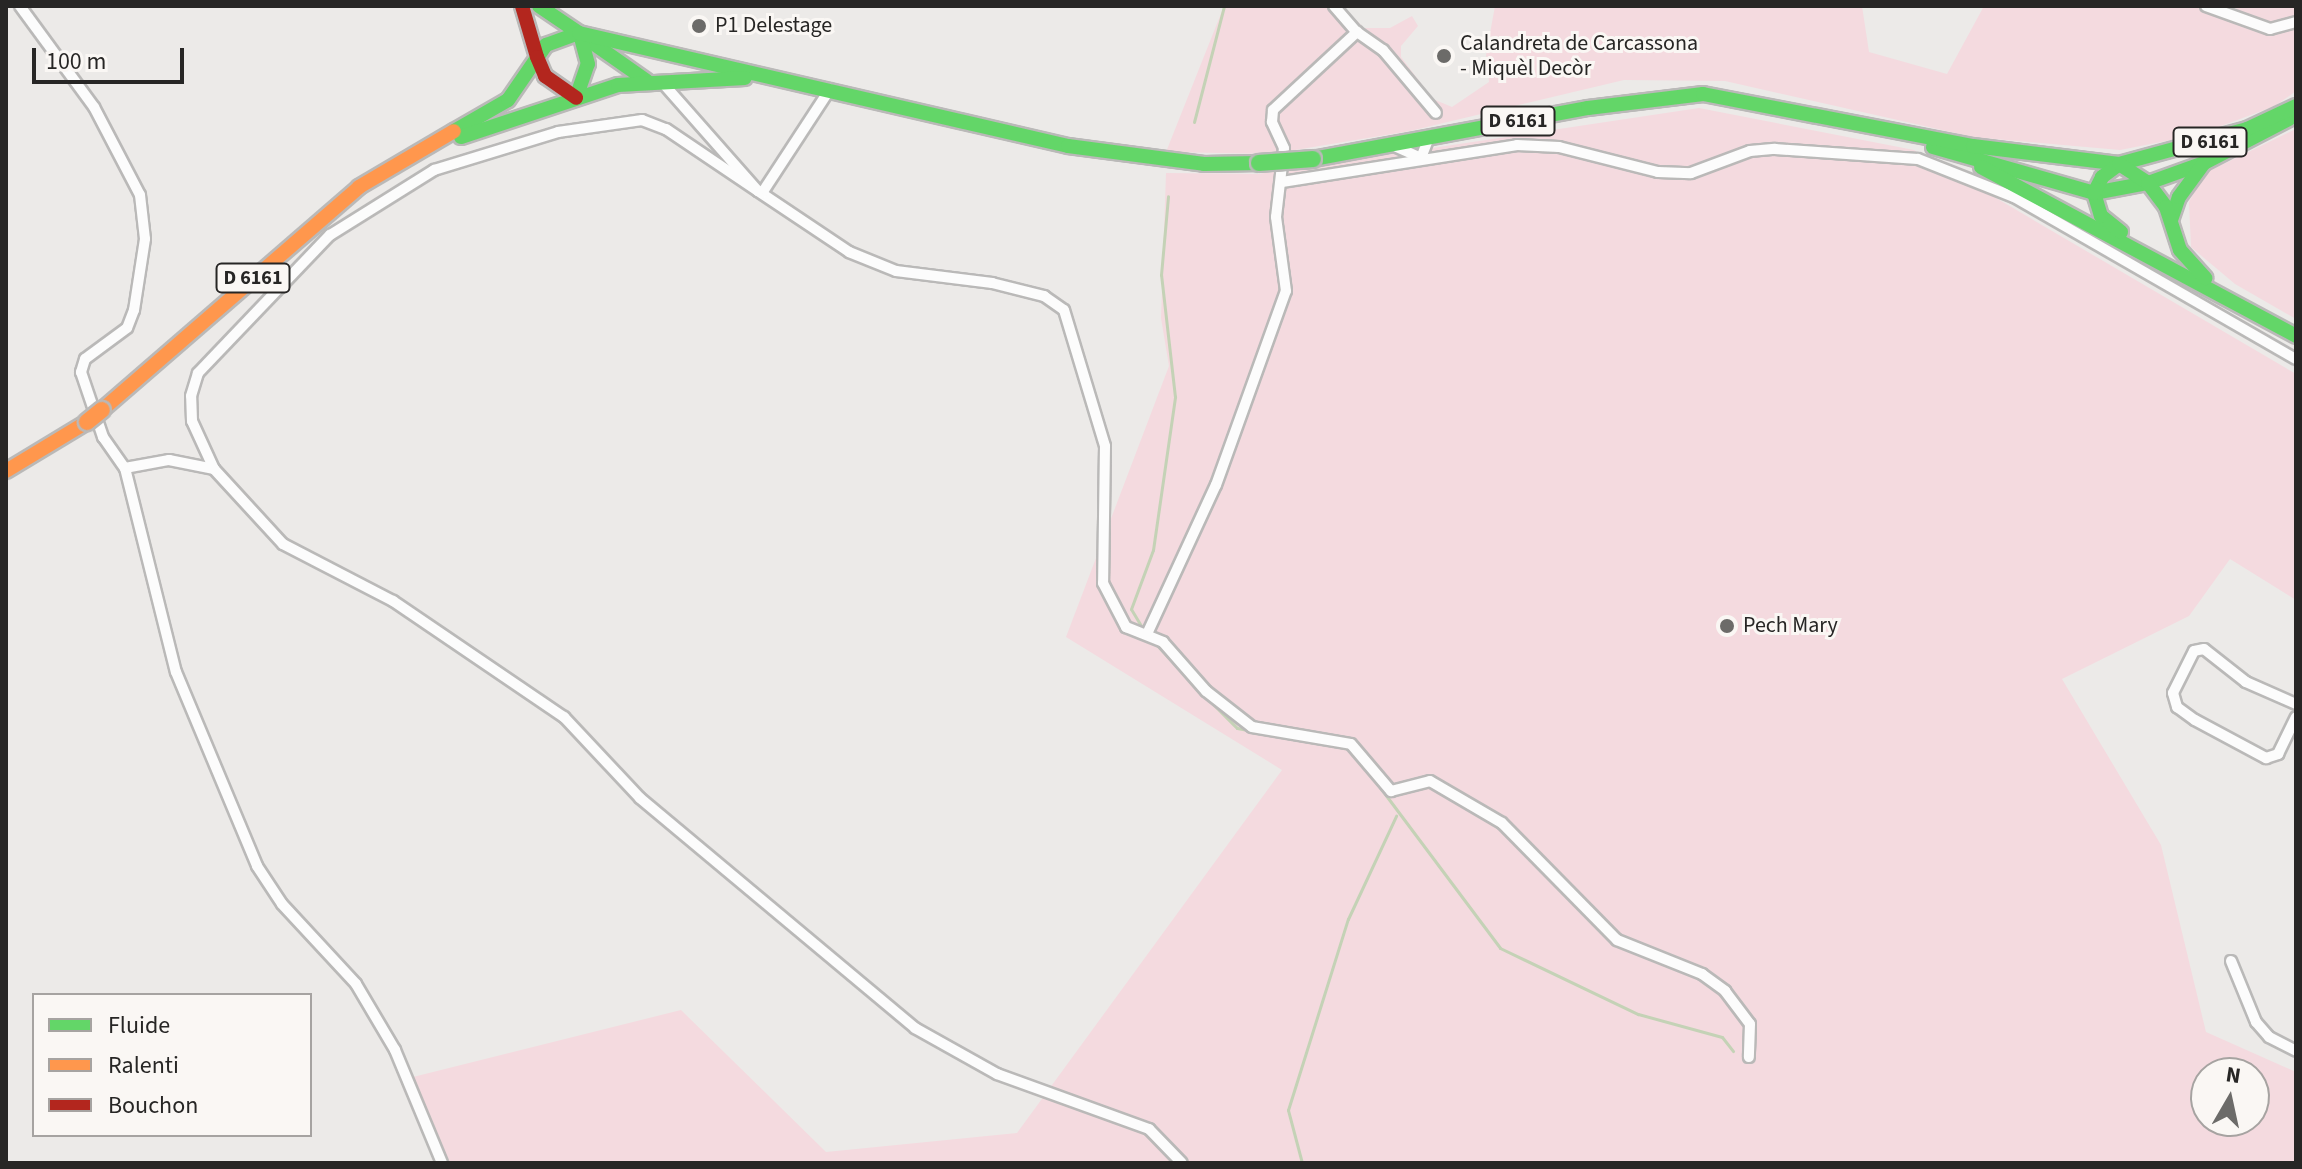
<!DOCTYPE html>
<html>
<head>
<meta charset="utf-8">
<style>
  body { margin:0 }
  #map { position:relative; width:2302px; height:1169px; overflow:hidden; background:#eceae8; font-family:"Source Sans 3",sans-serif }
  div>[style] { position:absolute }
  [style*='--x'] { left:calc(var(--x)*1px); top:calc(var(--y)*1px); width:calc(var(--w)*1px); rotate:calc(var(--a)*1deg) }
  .green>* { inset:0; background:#f4dadf }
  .stream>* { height:3px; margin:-1.5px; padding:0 1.5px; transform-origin:1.5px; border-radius:1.5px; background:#c4d2b6 }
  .roads { filter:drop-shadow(2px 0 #bab9b8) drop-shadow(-2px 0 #bab9b8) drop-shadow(0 2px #bab9b8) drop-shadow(0 -2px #bab9b8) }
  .street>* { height:10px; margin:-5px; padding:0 5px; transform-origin:5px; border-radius:5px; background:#fcfcfc }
  .fast>* { height:14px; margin:-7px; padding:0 7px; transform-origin:7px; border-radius:7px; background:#63d668 }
  .slow>* { height:14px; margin:-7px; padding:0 7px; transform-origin:7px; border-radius:7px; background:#ff974d }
  .jam>* { height:14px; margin:-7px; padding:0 7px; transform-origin:7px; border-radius:7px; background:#b3261e }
  .bridges { filter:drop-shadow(2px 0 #bab9b8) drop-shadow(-2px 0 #bab9b8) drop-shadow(0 2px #bab9b8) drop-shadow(0 -2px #bab9b8) }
  .fast-bridge>* { height:16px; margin:-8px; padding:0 8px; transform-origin:8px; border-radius:8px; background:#63d668 }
  .slow-bridge>* { height:16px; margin:-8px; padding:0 8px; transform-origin:8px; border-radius:8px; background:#ff974d }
  .dots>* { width:22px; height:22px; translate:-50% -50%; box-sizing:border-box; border:4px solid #faf7f4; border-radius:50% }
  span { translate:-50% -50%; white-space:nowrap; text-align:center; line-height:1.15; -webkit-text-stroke:6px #faf7f4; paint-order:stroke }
  .shield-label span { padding:2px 6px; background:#faf7f4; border:2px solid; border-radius:6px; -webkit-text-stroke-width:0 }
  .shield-label { font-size:20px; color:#272625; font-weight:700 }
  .poi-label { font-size:22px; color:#272625 }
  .left { translate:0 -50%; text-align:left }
  .frame { position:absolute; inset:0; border:8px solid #272625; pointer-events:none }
  .legend { position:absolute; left:32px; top:993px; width:280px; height:144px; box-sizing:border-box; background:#faf7f4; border:2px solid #a6a3a1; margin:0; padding:10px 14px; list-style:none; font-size:24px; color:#272625 }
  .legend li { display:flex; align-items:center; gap:16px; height:40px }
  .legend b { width:40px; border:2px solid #a6a3a1 }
  .north { position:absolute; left:2190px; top:1057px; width:80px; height:80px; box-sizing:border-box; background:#faf7f4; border:2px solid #a6a3a1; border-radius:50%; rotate:9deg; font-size:22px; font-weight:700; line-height:32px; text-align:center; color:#272625 }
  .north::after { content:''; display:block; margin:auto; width:28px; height:36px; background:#6c6b69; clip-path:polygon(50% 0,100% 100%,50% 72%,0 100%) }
  .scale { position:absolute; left:32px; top:48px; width:152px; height:36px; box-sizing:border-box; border:4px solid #272625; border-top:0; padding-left:10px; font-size:24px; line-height:28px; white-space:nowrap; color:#272625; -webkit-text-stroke:6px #faf7f4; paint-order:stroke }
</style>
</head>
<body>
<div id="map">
  <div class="green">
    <div style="clip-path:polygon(1224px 6px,1342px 6px,1364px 28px,1390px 28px,1412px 16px,1418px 26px,1401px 46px,1401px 57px,1433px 99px,1452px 107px,1489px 82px,1486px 55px,1495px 6px,1862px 6px,1869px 52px,1947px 74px,1984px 6px,2214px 6px,2235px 11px,2237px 6px,2296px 6px,2296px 91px,2275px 106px,2197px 135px,2120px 150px,1973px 137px,1725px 81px,1624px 80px,1410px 131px,1271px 154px,1166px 152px)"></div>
    <div style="clip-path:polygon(evenodd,1699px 108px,1914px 150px,2296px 374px,2296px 600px,2230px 559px,2189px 616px,2062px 679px,2161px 845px,2206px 1032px,2296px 1072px,2296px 1163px,449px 1163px,413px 1077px,681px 1010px,826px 1152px,1017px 1133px,1282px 770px,1066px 637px,1169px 366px,1161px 318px,1166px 173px,1258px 174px,1699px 108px,2206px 1073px,2254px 1073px,2254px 1121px,2206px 1121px,2206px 1073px)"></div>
    <div style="clip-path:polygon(2296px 129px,2296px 319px,2235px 284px,2191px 247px,2189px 202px,2203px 174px)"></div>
  </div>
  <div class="stream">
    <div style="--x:1194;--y:122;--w:120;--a:-75.5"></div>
    <div style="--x:1143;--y:629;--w:23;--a:-121"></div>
    <div style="--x:1131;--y:609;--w:63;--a:-69.6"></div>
    <div style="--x:1153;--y:550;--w:155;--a:-81.8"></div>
    <div style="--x:1175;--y:397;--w:123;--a:-96.5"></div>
    <div style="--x:1161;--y:275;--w:79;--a:-84.9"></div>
    <div style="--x:1153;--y:641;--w:64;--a:46.9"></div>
    <div style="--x:1205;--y:696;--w:45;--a:45"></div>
    <div style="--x:1237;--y:728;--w:82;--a:10.5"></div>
    <div style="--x:1367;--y:770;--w:222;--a:53.2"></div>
    <div style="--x:1500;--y:948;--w:153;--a:25.6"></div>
    <div style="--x:1638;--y:1014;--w:87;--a:15.3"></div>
    <div style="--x:1722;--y:1037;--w:18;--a:52"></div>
    <div style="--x:1302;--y:1163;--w:55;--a:-104.8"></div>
    <div style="--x:1288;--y:1110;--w:200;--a:-72.6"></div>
    <div style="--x:1348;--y:919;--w:114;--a:-65"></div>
  </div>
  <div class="roads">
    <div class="street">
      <div style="--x:20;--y:6;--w:125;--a:53.8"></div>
      <div style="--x:94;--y:107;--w:99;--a:62.4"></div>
      <div style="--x:140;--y:195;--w:44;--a:83.5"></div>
      <div style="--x:145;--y:239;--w:72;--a:98.8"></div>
      <div style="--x:134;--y:310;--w:19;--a:111"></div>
      <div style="--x:127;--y:328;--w:52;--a:143.6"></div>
      <div style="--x:85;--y:359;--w:14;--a:107"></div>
      <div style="--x:81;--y:372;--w:69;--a:71.3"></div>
      <div style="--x:103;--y:437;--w:38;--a:55"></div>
      <div style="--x:125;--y:468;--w:210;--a:76"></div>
      <div style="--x:176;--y:672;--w:210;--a:67.3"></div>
      <div style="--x:257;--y:866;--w:45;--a:56.7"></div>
      <div style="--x:282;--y:904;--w:109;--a:47.2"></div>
      <div style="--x:356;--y:984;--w:77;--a:59.4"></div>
      <div style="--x:395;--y:1050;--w:122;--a:67.4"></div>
      <div style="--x:1334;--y:6;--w:35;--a:49"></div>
      <div style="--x:1357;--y:32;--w:32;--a:35"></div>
      <div style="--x:1383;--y:50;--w:82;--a:49.9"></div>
      <div style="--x:2206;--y:6;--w:68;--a:19.8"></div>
      <div style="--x:2270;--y:29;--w:27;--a:-15"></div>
      <div style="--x:1392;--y:145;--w:32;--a:24"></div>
      <div style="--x:1421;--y:158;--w:22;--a:-69"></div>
      <div style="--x:1282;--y:182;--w:238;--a:-8.9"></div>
      <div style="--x:1517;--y:145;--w:42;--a:2.7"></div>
      <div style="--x:1559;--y:147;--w:102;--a:14.2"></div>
      <div style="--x:1658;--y:172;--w:33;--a:2"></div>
      <div style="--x:1691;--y:173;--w:63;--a:-20.4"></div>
      <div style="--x:1750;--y:151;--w:25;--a:-5"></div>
      <div style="--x:1775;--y:149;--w:143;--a:4"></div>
      <div style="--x:1918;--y:159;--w:103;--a:21.6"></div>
      <div style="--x:2014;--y:197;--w:325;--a:29.9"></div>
      <div style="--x:758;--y:191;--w:110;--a:33.8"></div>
      <div style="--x:849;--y:252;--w:51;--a:22"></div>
      <div style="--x:896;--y:271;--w:97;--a:7.1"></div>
      <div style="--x:992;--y:283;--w:54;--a:14"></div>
      <div style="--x:1044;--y:296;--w:24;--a:35"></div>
      <div style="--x:1064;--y:310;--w:142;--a:73.2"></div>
      <div style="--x:1105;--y:446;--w:137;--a:90.8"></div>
      <div style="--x:1103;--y:583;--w:50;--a:62.4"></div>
      <div style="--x:1126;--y:627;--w:40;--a:22"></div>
      <div style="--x:1163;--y:642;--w:65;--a:48.7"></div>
      <div style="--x:1206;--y:691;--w:58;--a:38"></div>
      <div style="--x:1252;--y:727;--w:100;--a:9.7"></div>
      <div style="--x:1351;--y:744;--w:62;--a:49.6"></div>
      <div style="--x:1391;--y:791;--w:40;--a:-14.4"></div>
      <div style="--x:1430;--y:781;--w:83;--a:30.3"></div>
      <div style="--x:1502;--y:823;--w:164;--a:45.5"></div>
      <div style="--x:1617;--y:940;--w:92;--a:21.8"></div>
      <div style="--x:1702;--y:974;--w:29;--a:36"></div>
      <div style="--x:1725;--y:991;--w:41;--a:52.9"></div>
      <div style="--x:1750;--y:1024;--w:33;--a:92"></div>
      <div style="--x:762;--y:193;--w:124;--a:-56.8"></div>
      <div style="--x:125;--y:468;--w:45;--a:-10.3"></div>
      <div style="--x:169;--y:460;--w:46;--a:11.3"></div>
      <div style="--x:214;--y:469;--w:102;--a:47.4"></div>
      <div style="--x:283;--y:544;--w:124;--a:27.4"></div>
      <div style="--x:393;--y:601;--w:207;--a:34.2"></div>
      <div style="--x:564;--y:717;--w:111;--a:46.8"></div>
      <div style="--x:640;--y:798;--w:359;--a:39.9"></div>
      <div style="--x:915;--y:1028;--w:94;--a:29.3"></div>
      <div style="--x:997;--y:1074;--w:162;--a:19.9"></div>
      <div style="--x:1149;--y:1129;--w:47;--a:45.9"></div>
      <div style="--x:214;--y:469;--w:53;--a:-114.6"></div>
      <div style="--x:192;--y:421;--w:25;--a:-92"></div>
      <div style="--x:191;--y:396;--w:24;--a:-73"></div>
      <div style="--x:198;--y:373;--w:191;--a:-46.3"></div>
      <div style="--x:330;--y:235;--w:123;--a:-32"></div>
      <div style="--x:434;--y:170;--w:130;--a:-17"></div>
      <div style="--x:558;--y:132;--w:85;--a:-8.1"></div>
      <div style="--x:642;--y:120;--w:26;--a:21"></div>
      <div style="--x:666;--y:129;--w:111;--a:34"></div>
      <div style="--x:758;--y:191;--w:145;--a:-131.4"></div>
      <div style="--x:1147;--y:634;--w:164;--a:-65.2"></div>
      <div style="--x:1216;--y:485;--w:206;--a:-70.2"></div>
      <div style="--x:1286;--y:291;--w:75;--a:-97.7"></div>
      <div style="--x:1276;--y:217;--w:69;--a:-83.4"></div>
      <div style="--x:1284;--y:148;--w:29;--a:-115"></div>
      <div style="--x:1272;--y:122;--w:12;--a:-85"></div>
      <div style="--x:1273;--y:110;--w:115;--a:-42.9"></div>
      <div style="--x:2296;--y:704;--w:55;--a:-156.3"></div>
      <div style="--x:2246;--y:682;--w:53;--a:-141.8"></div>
      <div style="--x:2204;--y:649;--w:10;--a:169"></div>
      <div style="--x:2194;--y:651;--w:47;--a:116.6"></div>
      <div style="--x:2173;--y:693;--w:15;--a:74"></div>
      <div style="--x:2177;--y:707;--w:22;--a:36"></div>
      <div style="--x:2195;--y:720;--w:81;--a:28.2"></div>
      <div style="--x:2266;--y:758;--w:13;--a:-18"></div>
      <div style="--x:2278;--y:754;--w:41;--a:-64.1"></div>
      <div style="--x:2231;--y:961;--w:66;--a:67.7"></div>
      <div style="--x:2256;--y:1022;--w:20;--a:49"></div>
      <div style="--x:2269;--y:1037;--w:30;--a:27"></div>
    </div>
    <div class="fast">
      <div style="--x:539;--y:6;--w:48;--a:34"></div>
      <div style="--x:587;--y:39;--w:73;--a:35"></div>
      <div style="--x:576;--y:98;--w:36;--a:-71"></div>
      <div style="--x:588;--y:64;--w:30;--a:-105"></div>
      <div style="--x:454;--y:131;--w:62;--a:-29.9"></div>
      <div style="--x:508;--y:100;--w:67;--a:-55.4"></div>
      <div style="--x:546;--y:45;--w:35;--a:-20"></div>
      <div style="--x:579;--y:33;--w:502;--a:13.01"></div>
      <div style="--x:1068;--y:146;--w:137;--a:7.5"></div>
      <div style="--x:1204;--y:164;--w:55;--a:-1"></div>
      <div style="--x:461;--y:137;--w:165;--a:-18.3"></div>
      <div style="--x:618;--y:85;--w:127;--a:-3.2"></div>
      <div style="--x:1933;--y:147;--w:167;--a:15.9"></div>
      <div style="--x:2094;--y:193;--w:55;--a:-10.5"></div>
      <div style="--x:2148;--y:183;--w:59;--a:-19.7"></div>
      <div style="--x:2204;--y:163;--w:96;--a:-27.4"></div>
      <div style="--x:1313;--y:159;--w:280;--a:-10.5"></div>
      <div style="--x:1588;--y:108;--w:116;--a:-6.9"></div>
      <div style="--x:1703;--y:94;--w:275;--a:10.9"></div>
      <div style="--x:1973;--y:146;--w:147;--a:7"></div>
      <div style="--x:2119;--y:164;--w:133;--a:-15.3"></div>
      <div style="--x:2247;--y:129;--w:54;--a:-25.1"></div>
      <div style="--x:1981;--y:167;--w:357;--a:28.2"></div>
      <div style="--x:2171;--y:220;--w:24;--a:-71"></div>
      <div style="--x:2179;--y:197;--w:42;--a:-53.7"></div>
      <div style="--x:2121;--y:232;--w:26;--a:-141"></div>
      <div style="--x:2101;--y:216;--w:24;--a:-107"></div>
      <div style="--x:2094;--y:193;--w:18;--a:-63"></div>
      <div style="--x:2102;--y:177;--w:21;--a:-37"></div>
      <div style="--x:2119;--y:164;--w:35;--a:33"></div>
      <div style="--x:2148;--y:183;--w:30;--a:53"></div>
      <div style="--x:2166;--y:207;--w:45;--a:72"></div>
      <div style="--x:2180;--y:250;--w:38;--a:48"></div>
    </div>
    <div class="slow">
      <div style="--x:102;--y:410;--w:340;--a:-40.9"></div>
      <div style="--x:359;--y:187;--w:110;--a:-30.5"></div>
      <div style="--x:6;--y:471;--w:95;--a:-31.2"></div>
    </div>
    <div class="jam">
      <div style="--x:522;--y:6;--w:53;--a:73.6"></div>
      <div style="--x:537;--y:57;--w:21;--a:67"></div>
      <div style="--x:545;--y:76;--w:38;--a:35"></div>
    </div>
  </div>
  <div class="bridges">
    <div class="fast-bridge">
      <div style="--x:1259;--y:163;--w:54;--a:-4.2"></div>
    </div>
    <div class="slow-bridge">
      <div style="--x:87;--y:422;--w:19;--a:-39"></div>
    </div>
  </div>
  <div class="dots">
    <div style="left:699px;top:26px;background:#6c6b69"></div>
    <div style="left:1444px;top:56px;background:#6c6b69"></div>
    <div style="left:1727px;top:626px;background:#6c6b69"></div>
  </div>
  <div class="shield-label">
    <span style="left:1518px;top:121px">D 6161</span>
    <span style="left:2210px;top:142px">D 6161</span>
    <span style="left:253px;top:278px">D 6161</span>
  </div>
  <div class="poi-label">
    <span class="left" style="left:715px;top:26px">P1 Delestage</span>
    <span class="left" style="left:1460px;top:56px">Calandreta de Carcassona<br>- Miquèl Decòr</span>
    <span class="left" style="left:1743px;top:626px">Pech Mary</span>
  </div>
  <div class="frame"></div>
  <ul class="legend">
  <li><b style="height:10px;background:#63d668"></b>Fluide</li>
  <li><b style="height:10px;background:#ff974d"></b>Ralenti</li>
  <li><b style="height:10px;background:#b3261e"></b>Bouchon</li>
  </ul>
  <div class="north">N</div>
  <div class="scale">100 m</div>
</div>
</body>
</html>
